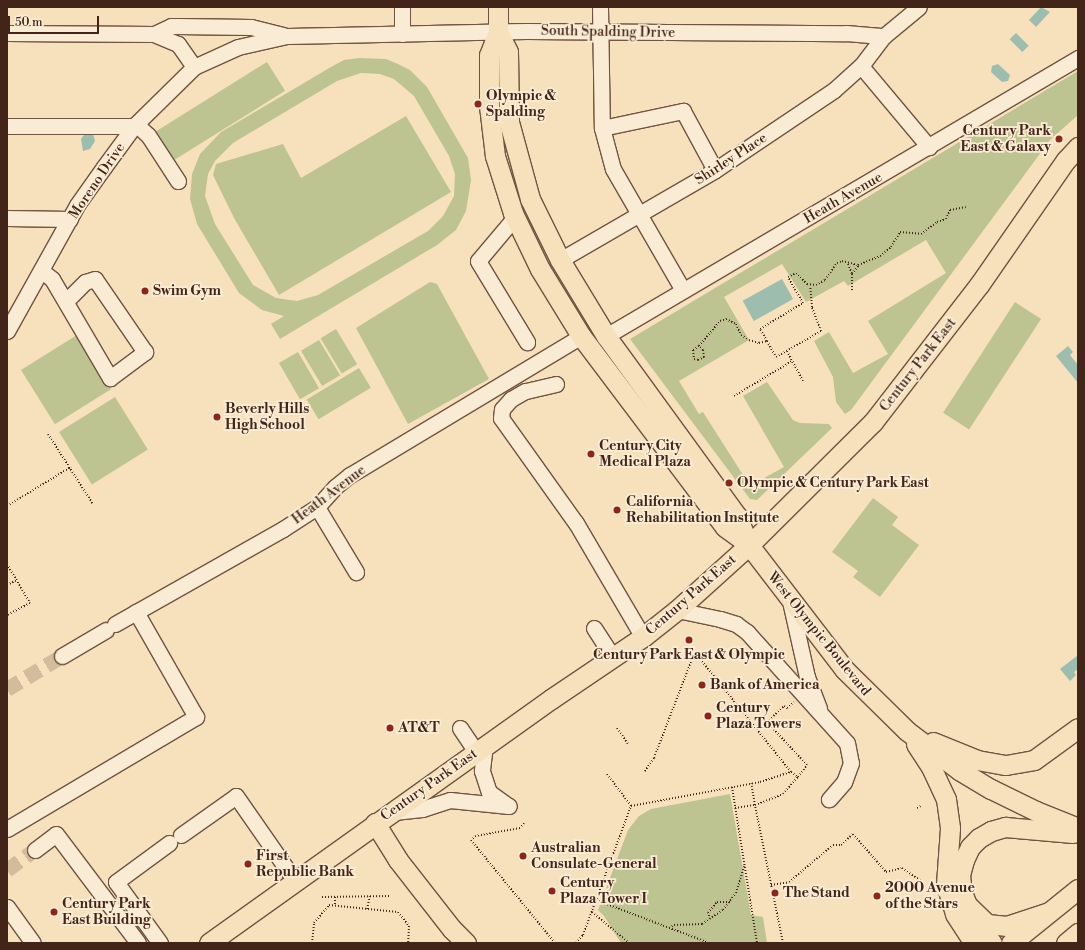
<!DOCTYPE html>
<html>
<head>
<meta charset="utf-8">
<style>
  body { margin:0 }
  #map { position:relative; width:1085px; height:950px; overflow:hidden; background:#f7e1bd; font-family:"Libre Bodoni",serif }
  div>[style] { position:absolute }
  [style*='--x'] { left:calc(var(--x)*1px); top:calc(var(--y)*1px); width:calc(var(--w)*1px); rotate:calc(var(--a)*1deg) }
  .green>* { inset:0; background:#bdc391; transform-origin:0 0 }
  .water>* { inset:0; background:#9dbeae; transform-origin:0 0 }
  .minor-tunnel>* { height:15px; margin-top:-7.5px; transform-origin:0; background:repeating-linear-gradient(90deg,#d3bb9c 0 15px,transparent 0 23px) }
  .path>* { height:2px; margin-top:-1px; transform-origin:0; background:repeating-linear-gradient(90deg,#432418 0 1px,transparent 0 3px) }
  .roads { filter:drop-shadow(1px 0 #705341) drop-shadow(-1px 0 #705341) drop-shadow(0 1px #705341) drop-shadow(0 -1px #705341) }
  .minor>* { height:15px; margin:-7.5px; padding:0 7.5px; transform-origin:7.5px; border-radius:7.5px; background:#faecd4 }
  .major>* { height:19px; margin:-9.5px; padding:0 9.5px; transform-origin:9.5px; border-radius:9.5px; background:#f7e1bd }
  .dots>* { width:11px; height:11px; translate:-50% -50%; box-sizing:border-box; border:2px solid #faecd4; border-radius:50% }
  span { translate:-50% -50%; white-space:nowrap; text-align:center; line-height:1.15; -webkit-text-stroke:3.5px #faecd4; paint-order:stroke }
  .street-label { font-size:14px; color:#432418 }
  .poi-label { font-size:14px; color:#432418; font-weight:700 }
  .left { translate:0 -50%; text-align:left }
  .right { translate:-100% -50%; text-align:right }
  .frame { position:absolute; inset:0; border:8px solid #432418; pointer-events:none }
  .scale { position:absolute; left:8px; top:16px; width:91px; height:18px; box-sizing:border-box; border:2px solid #432418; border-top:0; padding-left:5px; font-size:12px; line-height:14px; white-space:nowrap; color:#432418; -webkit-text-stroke:3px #faecd4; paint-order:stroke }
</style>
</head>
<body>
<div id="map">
  <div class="green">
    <div style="clip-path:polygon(evenodd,359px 58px,386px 59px,398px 64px,410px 70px,427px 87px,468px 158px,471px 180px,466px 211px,456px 230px,437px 245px,280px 339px,271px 324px,284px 316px,262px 310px,239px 293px,197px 224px,190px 199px,192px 174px,200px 154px,221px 132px,331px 67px,344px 60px,359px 58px,361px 73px,380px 74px,394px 79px,414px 96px,449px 156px,455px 174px,454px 196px,443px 216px,428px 231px,318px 295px,297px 301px,276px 298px,253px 285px,215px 224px,205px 196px,208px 174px,215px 161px,233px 143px,337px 81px,361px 73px)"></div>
    <div style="left:267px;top:62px;width:34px;height:134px;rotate:58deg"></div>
    <div style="clip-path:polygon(1078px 71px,1078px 115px,1050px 140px,851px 410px,845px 414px,836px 402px,833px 377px,814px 341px,829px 332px,853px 373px,888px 354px,868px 321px,946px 273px,926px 240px,848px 286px,844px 281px,806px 302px,782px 264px,724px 297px,749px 340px,679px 381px,699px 414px,703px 412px,750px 486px,784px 467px,743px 396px,767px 382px,793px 420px,800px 423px,829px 424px,832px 428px,757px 500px,750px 499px,630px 339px)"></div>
    <div style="clip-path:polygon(406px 116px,451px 192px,279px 295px,234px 218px,213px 175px,216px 164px,283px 144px,301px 178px)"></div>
    <div style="clip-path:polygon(430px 282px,437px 284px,489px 379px,408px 424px,356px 328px)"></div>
    <div style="left:1015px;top:302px;width:31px;height:132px;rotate:33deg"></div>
    <div style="left:336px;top:329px;width:41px;height:18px;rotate:59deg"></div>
    <div style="left:77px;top:335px;width:64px;height:66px;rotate:58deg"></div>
    <div style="left:319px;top:340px;width:41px;height:21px;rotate:59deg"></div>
    <div style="left:298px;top:352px;width:42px;height:22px;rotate:60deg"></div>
    <div style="left:359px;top:368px;width:23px;height:61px;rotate:59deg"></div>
    <div style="left:115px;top:397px;width:62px;height:66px;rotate:58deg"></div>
    <div style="clip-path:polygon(873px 498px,898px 517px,892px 525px,919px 545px,880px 597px,853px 577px,858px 571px,832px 552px)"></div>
    <div style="clip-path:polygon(730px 794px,751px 915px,763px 917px,767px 943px,621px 943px,604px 916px,598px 910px,628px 830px,639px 816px,651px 809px)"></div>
  </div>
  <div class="water">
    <div style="clip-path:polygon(1041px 7px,1050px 12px,1036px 27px,1029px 20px)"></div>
    <div style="left:1016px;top:33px;width:18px;height:9px;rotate:45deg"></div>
    <div style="clip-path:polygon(998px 64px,1010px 75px,1008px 81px,1002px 82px,991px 72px,992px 66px)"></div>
    <div style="clip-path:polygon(87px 131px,93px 134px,95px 141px,90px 149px,83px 151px,81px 139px)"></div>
    <div style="left:782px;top:279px;width:23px;height:45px;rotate:61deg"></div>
    <div style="clip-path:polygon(1068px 346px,1073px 352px,1070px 355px,1078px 365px,1078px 383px,1056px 356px)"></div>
    <div style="clip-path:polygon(1078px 655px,1078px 669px,1074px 672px,1076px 675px,1070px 681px,1060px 669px)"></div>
  </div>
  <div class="minor-tunnel">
    <div style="--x:7;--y:689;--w:64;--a:-31"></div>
    <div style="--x:7;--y:870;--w:34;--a:-36"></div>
  </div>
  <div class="path">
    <div style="--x:848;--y:264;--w:11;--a:68"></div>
    <div style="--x:852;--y:274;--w:17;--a:90"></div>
    <div style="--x:852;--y:274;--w:11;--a:-52"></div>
    <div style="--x:767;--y:341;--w:18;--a:61"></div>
    <div style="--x:776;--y:357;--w:52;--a:-30"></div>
    <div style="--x:821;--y:331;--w:26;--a:-111"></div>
    <div style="--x:812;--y:307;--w:21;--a:-95"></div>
    <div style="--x:699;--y:346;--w:7;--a:146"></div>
    <div style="--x:693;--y:350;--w:9;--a:84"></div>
    <div style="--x:694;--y:359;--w:4;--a:14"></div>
    <div style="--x:698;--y:360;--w:7;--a:-27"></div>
    <div style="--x:704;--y:357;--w:7;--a:-98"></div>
    <div style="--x:703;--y:350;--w:6;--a:-135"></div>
    <div style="--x:699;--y:346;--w:33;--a:-50"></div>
    <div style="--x:720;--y:321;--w:6;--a:-18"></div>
    <div style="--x:726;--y:319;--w:11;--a:27"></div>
    <div style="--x:736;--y:324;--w:12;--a:66"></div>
    <div style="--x:741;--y:335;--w:9;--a:32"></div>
    <div style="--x:749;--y:340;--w:10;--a:17"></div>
    <div style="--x:759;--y:343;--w:8;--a:-14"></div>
    <div style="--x:767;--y:341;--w:14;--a:-120"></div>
    <div style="--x:760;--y:329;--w:50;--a:-31.2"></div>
    <div style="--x:803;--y:303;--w:30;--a:-120"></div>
    <div style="--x:788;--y:277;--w:9;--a:-27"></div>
    <div style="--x:796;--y:273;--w:16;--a:45"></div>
    <div style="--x:807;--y:284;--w:9;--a:6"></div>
    <div style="--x:816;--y:285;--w:10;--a:-29"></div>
    <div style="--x:825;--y:280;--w:21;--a:-55"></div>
    <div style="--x:837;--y:263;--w:5;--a:-22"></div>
    <div style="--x:842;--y:261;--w:16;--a:14"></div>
    <div style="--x:858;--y:265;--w:24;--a:-22"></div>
    <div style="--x:880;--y:256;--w:14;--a:-39"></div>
    <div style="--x:891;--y:247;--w:17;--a:-59"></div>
    <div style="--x:900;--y:232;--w:21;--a:5"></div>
    <div style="--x:921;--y:234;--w:20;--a:-37"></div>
    <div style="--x:937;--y:222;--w:9;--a:-18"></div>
    <div style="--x:946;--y:219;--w:10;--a:-66"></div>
    <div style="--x:950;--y:210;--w:16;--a:-11"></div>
    <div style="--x:787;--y:351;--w:34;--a:62"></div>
    <div style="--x:734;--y:396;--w:68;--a:-31.1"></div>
    <div style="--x:48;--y:434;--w:83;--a:57.3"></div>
    <div style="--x:7;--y:506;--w:75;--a:-31.4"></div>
    <div style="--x:7;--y:564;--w:45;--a:59.5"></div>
    <div style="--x:30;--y:603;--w:26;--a:152"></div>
    <div style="--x:7;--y:585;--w:11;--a:-27"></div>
    <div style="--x:617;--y:728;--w:19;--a:55"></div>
    <div style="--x:791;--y:772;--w:9;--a:36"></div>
    <div style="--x:798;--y:777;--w:15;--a:-53"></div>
    <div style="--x:807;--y:765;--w:59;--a:-132.9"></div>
    <div style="--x:767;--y:722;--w:23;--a:-43"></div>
    <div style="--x:784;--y:706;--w:4;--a:34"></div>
    <div style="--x:787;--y:708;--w:9;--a:-41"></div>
    <div style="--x:607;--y:774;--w:40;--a:53"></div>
    <div style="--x:631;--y:806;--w:131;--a:-10.5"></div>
    <div style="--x:760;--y:782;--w:33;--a:-18"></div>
    <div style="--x:791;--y:772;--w:151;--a:-128.8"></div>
    <div style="--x:696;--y:654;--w:6;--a:129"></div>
    <div style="--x:692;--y:659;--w:106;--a:111"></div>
    <div style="--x:654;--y:758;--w:16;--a:125"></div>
    <div style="--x:732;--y:787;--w:158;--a:80.9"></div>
    <div style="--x:735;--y:808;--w:20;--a:-9"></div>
    <div style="--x:755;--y:805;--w:22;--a:-100"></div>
    <div style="--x:917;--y:808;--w:4;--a:-27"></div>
    <div style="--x:524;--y:823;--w:6;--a:129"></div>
    <div style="--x:520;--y:828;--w:45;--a:169.7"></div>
    <div style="--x:476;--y:836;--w:6;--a:141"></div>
    <div style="--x:471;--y:840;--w:133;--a:50.8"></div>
    <div style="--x:771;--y:885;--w:18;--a:-9"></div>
    <div style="--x:789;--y:882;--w:57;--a:-40.1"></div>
    <div style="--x:833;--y:845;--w:8;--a:0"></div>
    <div style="--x:841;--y:845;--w:16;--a:-43"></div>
    <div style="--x:853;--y:834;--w:50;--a:49"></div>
    <div style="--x:886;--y:872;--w:16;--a:-14"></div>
    <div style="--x:902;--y:868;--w:22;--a:34"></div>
    <div style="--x:322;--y:897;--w:68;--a:-0.8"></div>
    <div style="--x:335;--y:897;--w:9;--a:90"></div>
    <div style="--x:596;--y:900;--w:121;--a:20.8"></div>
    <div style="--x:367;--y:909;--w:13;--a:-77"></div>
    <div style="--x:592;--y:912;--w:48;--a:40"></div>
    <div style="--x:710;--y:919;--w:6;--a:-108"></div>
    <div style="--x:708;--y:913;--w:14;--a:-51"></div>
    <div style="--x:717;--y:902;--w:13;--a:0"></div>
    <div style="--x:669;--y:928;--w:6;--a:-31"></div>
    <div style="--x:674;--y:925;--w:28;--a:-2"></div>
    <div style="--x:702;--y:924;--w:25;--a:-34"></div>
    <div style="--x:723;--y:910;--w:21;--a:-53"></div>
    <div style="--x:736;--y:893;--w:28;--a:-73"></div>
    <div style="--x:312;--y:943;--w:20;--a:-84"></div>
    <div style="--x:314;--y:923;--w:23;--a:-50"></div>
    <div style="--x:329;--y:905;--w:69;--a:5.8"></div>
    <div style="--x:398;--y:912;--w:18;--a:52"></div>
    <div style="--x:409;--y:926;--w:17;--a:93"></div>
    <div style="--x:576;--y:943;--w:11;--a:-49"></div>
    <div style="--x:583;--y:935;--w:138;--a:-69.6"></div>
    <div style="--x:783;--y:943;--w:141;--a:-101.5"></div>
    <div style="--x:755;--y:805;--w:30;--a:-21"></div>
    <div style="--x:783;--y:794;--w:23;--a:-49"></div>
  </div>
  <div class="roads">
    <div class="minor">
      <div style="--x:402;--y:7;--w:27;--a:90"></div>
      <div style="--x:600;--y:7;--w:121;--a:89.1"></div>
      <div style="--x:602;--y:128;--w:42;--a:75"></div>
      <div style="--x:613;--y:169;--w:140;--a:60"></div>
      <div style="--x:7;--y:33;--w:147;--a:0.4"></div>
      <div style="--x:154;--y:34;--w:26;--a:23"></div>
      <div style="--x:178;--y:44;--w:28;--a:55"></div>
      <div style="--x:194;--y:67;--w:48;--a:-24.4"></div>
      <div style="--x:238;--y:47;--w:50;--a:-12.7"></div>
      <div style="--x:287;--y:36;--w:240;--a:-1.2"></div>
      <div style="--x:527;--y:31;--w:319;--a:0.4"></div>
      <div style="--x:846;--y:33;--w:38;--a:5"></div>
      <div style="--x:884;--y:36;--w:45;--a:-39.6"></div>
      <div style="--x:154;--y:34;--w:19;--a:-25"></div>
      <div style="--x:171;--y:26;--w:6;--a:0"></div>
      <div style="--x:177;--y:26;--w:74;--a:0.8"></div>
      <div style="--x:251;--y:27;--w:34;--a:14"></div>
      <div style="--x:861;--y:66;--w:106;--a:50"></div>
      <div style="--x:136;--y:124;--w:16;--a:43"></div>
      <div style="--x:148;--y:135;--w:55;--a:56.9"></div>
      <div style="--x:7;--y:126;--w:127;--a:0"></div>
      <div style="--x:602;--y:128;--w:83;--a:-11.9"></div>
      <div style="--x:683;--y:111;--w:67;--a:61.5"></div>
      <div style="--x:515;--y:217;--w:57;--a:130.1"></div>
      <div style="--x:478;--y:261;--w:95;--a:58.8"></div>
      <div style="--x:7;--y:218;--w:63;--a:0.9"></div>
      <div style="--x:560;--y:260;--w:179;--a:-30.1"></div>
      <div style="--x:715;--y:170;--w:143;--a:-33.9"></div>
      <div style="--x:834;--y:90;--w:36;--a:-42"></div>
      <div style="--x:861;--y:66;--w:38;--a:-53"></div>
      <div style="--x:42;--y:271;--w:13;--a:39"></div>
      <div style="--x:52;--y:279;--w:115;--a:59.6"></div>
      <div style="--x:110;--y:378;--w:44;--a:-36.6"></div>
      <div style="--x:145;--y:352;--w:88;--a:-124.4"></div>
      <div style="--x:95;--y:279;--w:10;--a:163"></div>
      <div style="--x:85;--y:282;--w:27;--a:135"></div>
      <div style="--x:7;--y:331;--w:144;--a:-60.9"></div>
      <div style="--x:77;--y:205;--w:47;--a:-54.6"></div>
      <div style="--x:104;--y:167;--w:51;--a:-53.8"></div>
      <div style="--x:134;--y:126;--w:84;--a:-44.5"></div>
      <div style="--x:606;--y:336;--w:548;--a:-30.5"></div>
      <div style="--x:556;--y:384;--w:32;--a:167"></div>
      <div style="--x:525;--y:391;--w:16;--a:150"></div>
      <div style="--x:511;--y:399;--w:13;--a:132"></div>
      <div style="--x:502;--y:409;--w:9;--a:96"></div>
      <div style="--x:501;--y:418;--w:129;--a:54.5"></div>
      <div style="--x:576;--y:523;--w:132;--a:59.6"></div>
      <div style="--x:317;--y:507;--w:76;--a:59"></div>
      <div style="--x:790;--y:601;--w:78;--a:77.4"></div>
      <div style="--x:807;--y:677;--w:34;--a:69"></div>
      <div style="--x:677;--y:610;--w:44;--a:11.8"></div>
      <div style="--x:720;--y:619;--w:17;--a:17"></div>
      <div style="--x:736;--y:624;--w:14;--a:36"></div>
      <div style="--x:747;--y:632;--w:149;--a:48"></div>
      <div style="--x:847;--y:743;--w:20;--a:79"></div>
      <div style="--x:851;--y:763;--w:20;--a:110"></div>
      <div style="--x:844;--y:782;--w:23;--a:131"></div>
      <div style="--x:115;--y:624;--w:193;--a:-29.5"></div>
      <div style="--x:283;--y:529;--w:40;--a:-32.9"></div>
      <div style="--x:317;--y:507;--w:27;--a:-48"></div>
      <div style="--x:335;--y:487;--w:19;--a:-39"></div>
      <div style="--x:350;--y:475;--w:270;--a:-31"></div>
      <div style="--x:594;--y:628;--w:35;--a:57"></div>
      <div style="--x:62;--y:656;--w:51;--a:-30.6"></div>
      <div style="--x:460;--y:728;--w:29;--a:56"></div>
      <div style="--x:485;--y:745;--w:26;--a:97"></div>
      <div style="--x:482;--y:771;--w:22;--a:72"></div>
      <div style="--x:489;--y:792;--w:24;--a:36"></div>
      <div style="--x:394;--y:812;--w:28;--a:-6"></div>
      <div style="--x:422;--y:809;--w:29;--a:-18"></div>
      <div style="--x:450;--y:800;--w:59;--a:5.8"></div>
      <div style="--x:7;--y:829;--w:220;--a:-30.7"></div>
      <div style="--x:196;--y:717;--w:121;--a:-119.7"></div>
      <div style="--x:181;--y:835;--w:67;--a:-35.3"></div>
      <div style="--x:236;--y:796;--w:103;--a:55.2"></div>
      <div style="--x:35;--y:850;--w:26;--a:-37"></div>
      <div style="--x:56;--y:834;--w:136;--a:53"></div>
      <div style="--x:7;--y:907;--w:44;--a:54.2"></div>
      <div style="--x:160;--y:943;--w:75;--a:-125.8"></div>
      <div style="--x:116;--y:882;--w:66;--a:-36.3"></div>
    </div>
    <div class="major">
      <div style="--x:498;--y:7;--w:25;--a:90"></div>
      <div style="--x:498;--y:32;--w:25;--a:111"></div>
      <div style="--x:489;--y:55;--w:51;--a:90"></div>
      <div style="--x:489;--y:106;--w:50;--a:83.2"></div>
      <div style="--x:495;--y:156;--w:60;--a:72.5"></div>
      <div style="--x:513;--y:213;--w:62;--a:64.3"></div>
      <div style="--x:540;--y:269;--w:79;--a:58.5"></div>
      <div style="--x:581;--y:336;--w:239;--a:53"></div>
      <div style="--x:725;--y:527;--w:29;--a:36"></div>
      <div style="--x:498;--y:32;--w:22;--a:63"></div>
      <div style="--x:508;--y:52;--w:70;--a:89.2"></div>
      <div style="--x:509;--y:122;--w:80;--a:74.7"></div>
      <div style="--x:530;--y:199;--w:68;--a:63.8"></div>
      <div style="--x:560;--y:260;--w:89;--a:58.8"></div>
      <div style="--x:606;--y:336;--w:223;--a:54"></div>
      <div style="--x:737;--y:516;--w:31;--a:68"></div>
      <div style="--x:749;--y:545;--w:156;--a:52.5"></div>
      <div style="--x:844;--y:669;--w:88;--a:44.5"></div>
      <div style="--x:907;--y:731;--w:65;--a:36.9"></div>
      <div style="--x:959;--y:770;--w:37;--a:31"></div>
      <div style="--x:991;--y:789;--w:50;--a:26.1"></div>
      <div style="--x:1036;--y:811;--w:45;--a:22"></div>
      <div style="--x:933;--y:742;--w:48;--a:22.2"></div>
      <div style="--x:977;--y:760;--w:29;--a:10"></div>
      <div style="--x:1006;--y:765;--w:28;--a:-10"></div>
      <div style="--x:1034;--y:760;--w:54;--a:-36"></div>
      <div style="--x:916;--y:744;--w:27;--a:57"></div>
      <div style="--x:931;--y:767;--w:35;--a:65"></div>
      <div style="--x:946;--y:799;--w:29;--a:82"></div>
      <div style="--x:950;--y:828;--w:56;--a:94.1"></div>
      <div style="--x:946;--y:884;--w:31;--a:73"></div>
      <div style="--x:955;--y:914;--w:35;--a:57"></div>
      <div style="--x:375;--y:823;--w:44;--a:58.1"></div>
      <div style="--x:398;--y:860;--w:88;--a:52"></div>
      <div style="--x:452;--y:929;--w:20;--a:45"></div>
      <div style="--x:1049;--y:912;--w:44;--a:161.6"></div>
      <div style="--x:1007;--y:926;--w:20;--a:-174"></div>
      <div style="--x:987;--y:924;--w:28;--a:-136"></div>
      <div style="--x:967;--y:905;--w:14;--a:-111"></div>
      <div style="--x:962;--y:892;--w:17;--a:-97"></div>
      <div style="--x:960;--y:875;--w:16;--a:-75"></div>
      <div style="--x:964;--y:860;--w:14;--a:-65"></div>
      <div style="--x:970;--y:847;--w:13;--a:-45"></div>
      <div style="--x:979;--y:838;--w:14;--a:-30"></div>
      <div style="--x:991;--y:831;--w:15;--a:-16"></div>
      <div style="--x:1005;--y:827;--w:68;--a:5"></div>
      <div style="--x:973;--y:917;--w:32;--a:54"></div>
      <div style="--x:209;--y:943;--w:420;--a:-35.5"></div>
      <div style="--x:551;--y:699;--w:111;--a:-34"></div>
      <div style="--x:643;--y:637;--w:43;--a:-38.5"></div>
      <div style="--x:677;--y:610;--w:97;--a:-42.1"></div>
      <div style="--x:749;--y:545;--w:175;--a:-44.8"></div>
      <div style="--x:873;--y:422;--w:173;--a:-52.3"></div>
      <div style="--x:979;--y:285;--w:152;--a:-55.2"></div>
      <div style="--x:1066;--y:160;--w:18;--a:-47"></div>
      <div style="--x:1011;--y:943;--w:86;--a:-38.9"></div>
      <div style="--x:1066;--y:943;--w:16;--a:-40"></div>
    </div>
  </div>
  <div class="dots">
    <div style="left:478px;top:104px;background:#8f2418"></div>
    <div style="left:1059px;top:139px;background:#8f2418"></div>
    <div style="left:145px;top:291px;background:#8f2418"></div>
    <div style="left:217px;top:417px;background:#8f2418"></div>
    <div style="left:591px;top:454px;background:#8f2418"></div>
    <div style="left:729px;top:483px;background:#8f2418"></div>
    <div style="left:617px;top:510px;background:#8f2418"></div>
    <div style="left:689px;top:640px;background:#8f2418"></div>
    <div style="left:702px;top:685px;background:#8f2418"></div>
    <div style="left:708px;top:716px;background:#8f2418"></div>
    <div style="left:390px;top:728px;background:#8f2418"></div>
    <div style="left:523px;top:856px;background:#8f2418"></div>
    <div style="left:248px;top:864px;background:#8f2418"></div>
    <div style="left:552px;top:891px;background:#8f2418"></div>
    <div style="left:775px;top:893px;background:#8f2418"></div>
    <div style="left:877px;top:896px;background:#8f2418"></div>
    <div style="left:54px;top:912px;background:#8f2418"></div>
  </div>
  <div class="street-label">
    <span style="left:608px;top:32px;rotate:1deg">South Spalding Drive</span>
    <span style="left:731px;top:159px;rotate:-33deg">Shirley Place</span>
    <span style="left:97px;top:181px;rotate:-56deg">Moreno Drive</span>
    <span style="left:843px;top:198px;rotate:-30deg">Heath Avenue</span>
    <span style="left:918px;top:365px;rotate:-52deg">Century Park East</span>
    <span style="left:329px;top:495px;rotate:-37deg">Heath Avenue</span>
    <span style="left:691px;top:595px;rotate:-41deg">Century Park East</span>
    <span style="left:819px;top:634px;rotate:51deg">West Olympic Boulevard</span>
    <span style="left:429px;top:785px;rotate:-35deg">Century Park East</span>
  </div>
  <div class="poi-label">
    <span class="left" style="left:486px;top:104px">Olympic &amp;<br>Spalding</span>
    <span class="right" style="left:1051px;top:139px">Century Park<br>East &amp; Galaxy</span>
    <span class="left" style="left:153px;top:291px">Swim Gym</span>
    <span class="left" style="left:225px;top:417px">Beverly Hills<br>High School</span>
    <span class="left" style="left:599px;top:454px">Century City<br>Medical Plaza</span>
    <span class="left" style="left:737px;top:483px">Olympic &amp; Century Park East</span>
    <span class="left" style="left:626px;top:510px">California<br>Rehabilitation Institute</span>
    <span style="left:689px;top:655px">Century Park East &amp; Olympic</span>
    <span class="left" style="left:710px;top:685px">Bank of America</span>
    <span class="left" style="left:716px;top:716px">Century<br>Plaza Towers</span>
    <span class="left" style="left:398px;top:728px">AT&amp;T</span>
    <span class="left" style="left:531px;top:856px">Australian<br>Consulate-General</span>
    <span class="left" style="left:256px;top:864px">First<br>Republic Bank</span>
    <span class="left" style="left:560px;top:891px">Century<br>Plaza Tower I</span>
    <span class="left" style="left:885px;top:896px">2000 Avenue<br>of the Stars</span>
    <span class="left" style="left:783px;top:893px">The Stand</span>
    <span class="left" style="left:62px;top:912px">Century Park<br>East Building</span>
  </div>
  <div class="frame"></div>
  <div class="scale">50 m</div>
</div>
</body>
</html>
